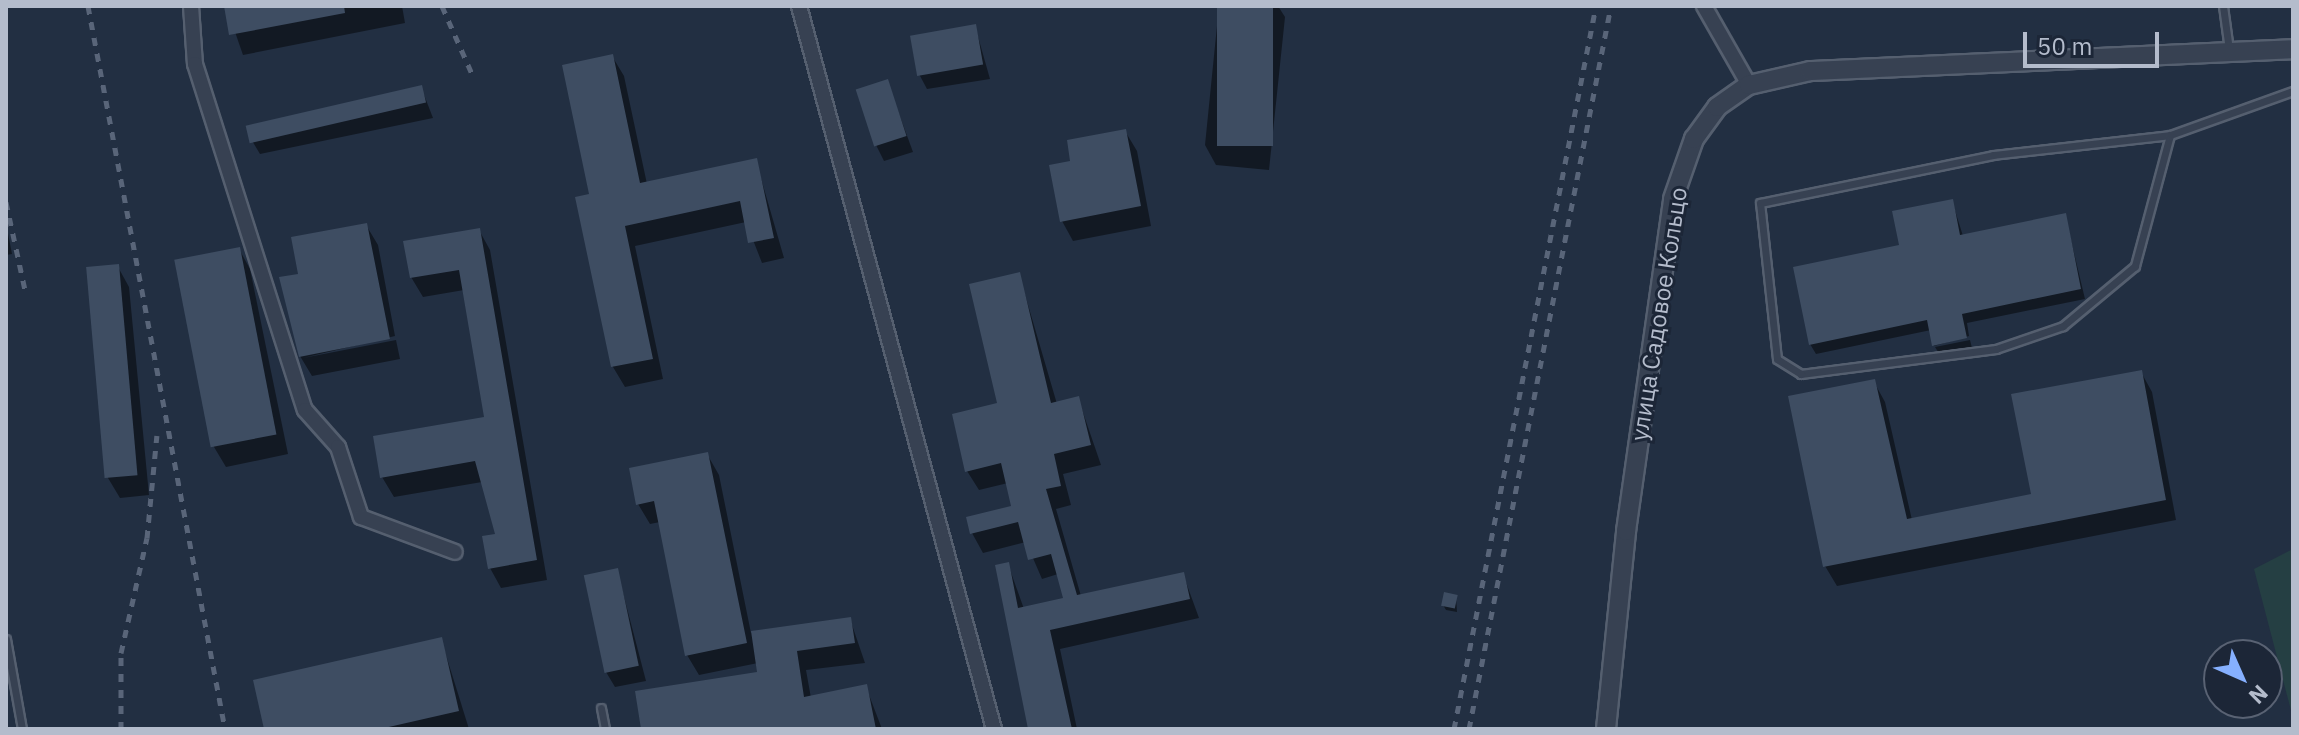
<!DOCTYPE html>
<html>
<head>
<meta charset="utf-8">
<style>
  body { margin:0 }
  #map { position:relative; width:2299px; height:735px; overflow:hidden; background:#222f42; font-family:"IBM Plex Sans",sans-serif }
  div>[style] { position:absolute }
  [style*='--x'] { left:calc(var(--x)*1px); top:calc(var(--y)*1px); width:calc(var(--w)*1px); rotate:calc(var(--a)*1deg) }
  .green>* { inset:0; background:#253f43 }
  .shadow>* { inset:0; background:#0007 }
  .building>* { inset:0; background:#3e4d62; transform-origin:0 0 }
  .roads { filter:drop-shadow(2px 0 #555f6f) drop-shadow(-2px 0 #555f6f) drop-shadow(0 2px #555f6f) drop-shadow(0 -2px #555f6f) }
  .service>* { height:7px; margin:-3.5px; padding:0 3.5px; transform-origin:3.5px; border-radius:3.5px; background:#374152 }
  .minor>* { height:14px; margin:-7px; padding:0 7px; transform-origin:7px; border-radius:7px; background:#374152 }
  .tertiary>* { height:18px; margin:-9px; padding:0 9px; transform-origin:9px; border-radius:9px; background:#374152 }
  .rail>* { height:5px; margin-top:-2.5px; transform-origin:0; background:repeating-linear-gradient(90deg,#596579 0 8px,transparent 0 16px) }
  span { translate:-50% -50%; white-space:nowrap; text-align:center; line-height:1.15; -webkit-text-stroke:6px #1c2637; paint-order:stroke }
  .street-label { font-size:24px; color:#b4bccc }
  .frame { position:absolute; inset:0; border:8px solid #b4bccc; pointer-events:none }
  .north { position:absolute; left:2203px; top:639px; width:80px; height:80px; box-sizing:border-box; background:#1c2637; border:2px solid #596273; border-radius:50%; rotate:135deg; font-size:22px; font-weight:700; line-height:32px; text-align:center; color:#b4bccc }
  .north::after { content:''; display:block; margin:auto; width:28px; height:36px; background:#86b0ff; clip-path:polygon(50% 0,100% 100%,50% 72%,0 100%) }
  .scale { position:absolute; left:2023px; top:32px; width:136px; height:36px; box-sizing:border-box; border:4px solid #b4bccc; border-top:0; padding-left:10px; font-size:24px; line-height:28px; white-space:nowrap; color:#b4bccc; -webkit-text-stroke:6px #1c2637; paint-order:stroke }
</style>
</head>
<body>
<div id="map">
  <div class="green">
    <div style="clip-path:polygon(2293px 549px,2293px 718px,2254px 569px)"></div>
  </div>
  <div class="shadow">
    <div style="clip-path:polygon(226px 6px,402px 6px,405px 23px,243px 55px)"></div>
    <div style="clip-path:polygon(1219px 6px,1278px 6px,1285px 17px,1269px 170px,1216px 165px,1205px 145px)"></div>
    <div style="clip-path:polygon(975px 26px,990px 79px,927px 89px,919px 74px)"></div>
    <div style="clip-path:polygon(612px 56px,624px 76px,647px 184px,756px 161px,784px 258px,762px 263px,746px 222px,635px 246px,663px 379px,625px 387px,613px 367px,578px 199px,592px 196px)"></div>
    <div style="clip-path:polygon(887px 81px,913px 152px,884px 161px,876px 145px)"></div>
    <div style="clip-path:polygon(421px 87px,433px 118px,260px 154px,251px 139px)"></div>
    <div style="clip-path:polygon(1125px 131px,1137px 151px,1151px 226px,1073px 241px,1062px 221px)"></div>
    <div style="clip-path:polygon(1952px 201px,1963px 236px,2065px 215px,2085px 299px,1967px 323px,1969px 336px,1934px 346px,1931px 330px,1816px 354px,1810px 344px)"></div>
    <div style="clip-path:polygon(6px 223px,12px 254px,6px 255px)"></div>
    <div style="clip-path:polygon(366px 225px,378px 245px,395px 336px,303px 358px,396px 340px,400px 359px,312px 376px,300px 356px,300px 275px)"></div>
    <div style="clip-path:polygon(479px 230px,490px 250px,547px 580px,501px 588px,490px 568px,497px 536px,482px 482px,394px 497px,382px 477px,486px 418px,464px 290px,423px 297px,411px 277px)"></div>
    <div style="clip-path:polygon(239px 249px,250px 269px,288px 454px,226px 467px,214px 447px)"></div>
    <div style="clip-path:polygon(118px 267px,129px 287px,149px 495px,120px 498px,108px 478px)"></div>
    <div style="clip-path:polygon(1019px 274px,1057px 404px,1078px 398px,1101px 465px,1063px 474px,1071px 505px,1056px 509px,1081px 596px,1183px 574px,1199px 618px,1060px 649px,1077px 729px,1031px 729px,1008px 564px,1024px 609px,1066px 600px,1058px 574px,1042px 579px,1026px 542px,983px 553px,972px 533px,1013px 507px,1008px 483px,979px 490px,967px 471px,999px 405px)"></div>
    <div style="clip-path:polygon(1970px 340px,1972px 348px,1940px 355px,1935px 347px)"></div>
    <div style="clip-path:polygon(2141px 372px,2152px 392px,2176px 520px,1837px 586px,1825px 566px,1874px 382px,1885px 402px,1912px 520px,2033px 496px)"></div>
    <div style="clip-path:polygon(707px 454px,719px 475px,751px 633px,850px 619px,865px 663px,806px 670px,811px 698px,866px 687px,882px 729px,643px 729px,759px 673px,758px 663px,699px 675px,687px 655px,660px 522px,650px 524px,638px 504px)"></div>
    <div style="clip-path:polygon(617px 570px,646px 681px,615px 687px,606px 672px)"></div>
    <div style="clip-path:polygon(1456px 597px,1457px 612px,1446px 610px,1443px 605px)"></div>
    <div style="clip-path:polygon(441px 639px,469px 729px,266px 729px)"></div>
  </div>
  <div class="building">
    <div style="clip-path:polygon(224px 6px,344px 6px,345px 13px,229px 35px)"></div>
    <div style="left:1217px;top:6px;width:56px;height:140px"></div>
    <div style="left:976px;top:24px;width:41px;height:67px;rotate:80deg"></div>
    <div style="clip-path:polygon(613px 54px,640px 183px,757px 158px,774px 238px,748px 243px,740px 201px,625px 226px,653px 359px,611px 367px,575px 197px,589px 194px,562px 65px)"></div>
    <div style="left:888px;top:79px;width:60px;height:34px;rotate:72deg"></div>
    <div style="left:422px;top:85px;width:18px;height:181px;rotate:77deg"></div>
    <div style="clip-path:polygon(1126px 129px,1141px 206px,1060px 222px,1049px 165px,1070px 161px,1067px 140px)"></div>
    <div style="clip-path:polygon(1953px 199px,1960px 235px,2066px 213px,2081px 289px,1962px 314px,1967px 338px,1932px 346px,1927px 320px,1809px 345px,1793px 267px,1899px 245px,1892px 211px)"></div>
    <div style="clip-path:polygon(367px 223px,390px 339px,299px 357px,279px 277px,298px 274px,291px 237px)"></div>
    <div style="clip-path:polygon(480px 228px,537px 560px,488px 569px,482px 536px,495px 534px,475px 461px,380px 478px,373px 436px,484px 417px,459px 270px,410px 278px,403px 241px)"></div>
    <div style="left:240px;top:247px;width:191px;height:67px;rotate:79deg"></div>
    <div style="left:119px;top:264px;width:212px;height:33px;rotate:85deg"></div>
    <div style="clip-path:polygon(1020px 272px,1051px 403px,1079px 396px,1091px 445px,1054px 454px,1061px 486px,1046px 489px,1077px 595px,1184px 572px,1190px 599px,1050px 630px,1072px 729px,1028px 729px,995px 565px,1009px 562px,1018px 608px,1063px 598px,1051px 554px,1028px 560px,1018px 522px,970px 534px,966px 517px,1011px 506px,1001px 463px,965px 472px,952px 414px,997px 403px,969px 284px)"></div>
    <div style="clip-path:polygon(2142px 370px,2166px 500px,1823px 567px,1788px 396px,1875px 379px,1907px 519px,2031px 494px,2011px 394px)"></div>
    <div style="clip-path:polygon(708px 452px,747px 643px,685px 656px,654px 501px,636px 505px,629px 468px)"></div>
    <div style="left:618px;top:568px;width:100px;height:35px;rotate:78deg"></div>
    <div style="left:1444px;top:592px;width:14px;height:14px;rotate:12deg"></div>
    <div style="clip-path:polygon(851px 617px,855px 643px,797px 651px,804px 697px,867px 684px,876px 729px,641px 729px,635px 691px,757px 672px,751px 631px)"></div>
    <div style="clip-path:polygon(442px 637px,459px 711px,380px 729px,264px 729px,253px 680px)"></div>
  </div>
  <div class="roads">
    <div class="service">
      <div style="--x:2223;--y:6;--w:44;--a:82.2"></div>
      <div style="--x:2170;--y:135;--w:136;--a:105"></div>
      <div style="--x:2135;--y:266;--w:94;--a:140.2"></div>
      <div style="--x:2063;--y:326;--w:71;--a:161.1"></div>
      <div style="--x:1996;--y:349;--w:197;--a:172.7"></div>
      <div style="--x:1801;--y:374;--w:28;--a:-148"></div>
      <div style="--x:1777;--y:359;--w:157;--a:-96.2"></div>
      <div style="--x:1760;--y:203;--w:238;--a:-11.6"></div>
      <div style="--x:1993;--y:155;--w:178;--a:-6.4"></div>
      <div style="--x:2170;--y:135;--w:131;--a:-19.7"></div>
      <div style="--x:6;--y:639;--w:91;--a:79.9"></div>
      <div style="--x:601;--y:708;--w:21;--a:79"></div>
    </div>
    <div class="minor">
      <div style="--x:191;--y:6;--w:58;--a:86.1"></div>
      <div style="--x:195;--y:64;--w:363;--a:72.4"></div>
      <div style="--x:305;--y:410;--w:50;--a:48.3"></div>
      <div style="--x:338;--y:447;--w:74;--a:71.8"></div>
      <div style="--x:361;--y:517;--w:100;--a:20.4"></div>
      <div style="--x:799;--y:6;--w:749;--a:74.91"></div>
      <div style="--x:1704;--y:6;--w:91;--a:60.3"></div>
    </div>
    <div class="tertiary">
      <div style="--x:1606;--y:729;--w:199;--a:-84.2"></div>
      <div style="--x:1626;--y:531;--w:335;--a:-81.9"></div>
      <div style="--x:1673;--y:199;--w:64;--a:-70.7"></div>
      <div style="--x:1694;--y:139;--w:39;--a:-54"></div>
      <div style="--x:1717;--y:107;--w:39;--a:-35"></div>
      <div style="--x:1749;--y:85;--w:63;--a:-12.9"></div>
      <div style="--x:1810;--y:71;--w:484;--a:-2.6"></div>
    </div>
  </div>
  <div class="rail">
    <div style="--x:88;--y:6;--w:736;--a:79.27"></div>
    <div style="--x:442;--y:6;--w:77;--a:66.1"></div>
    <div style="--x:6;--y:202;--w:90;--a:77.8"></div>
    <div style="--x:121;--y:729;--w:76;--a:-90"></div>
    <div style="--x:121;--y:653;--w:118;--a:-77.3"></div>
    <div style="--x:147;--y:538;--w:103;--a:-84.5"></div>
    <div style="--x:1454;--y:729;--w:737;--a:-78.89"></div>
    <div style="--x:1469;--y:729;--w:737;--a:-78.89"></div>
  </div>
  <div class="street-label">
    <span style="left:1659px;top:314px;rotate:-81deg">улица Садовое Кольцо</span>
  </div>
  <div class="frame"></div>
  <div class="north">N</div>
  <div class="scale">50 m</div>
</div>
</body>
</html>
